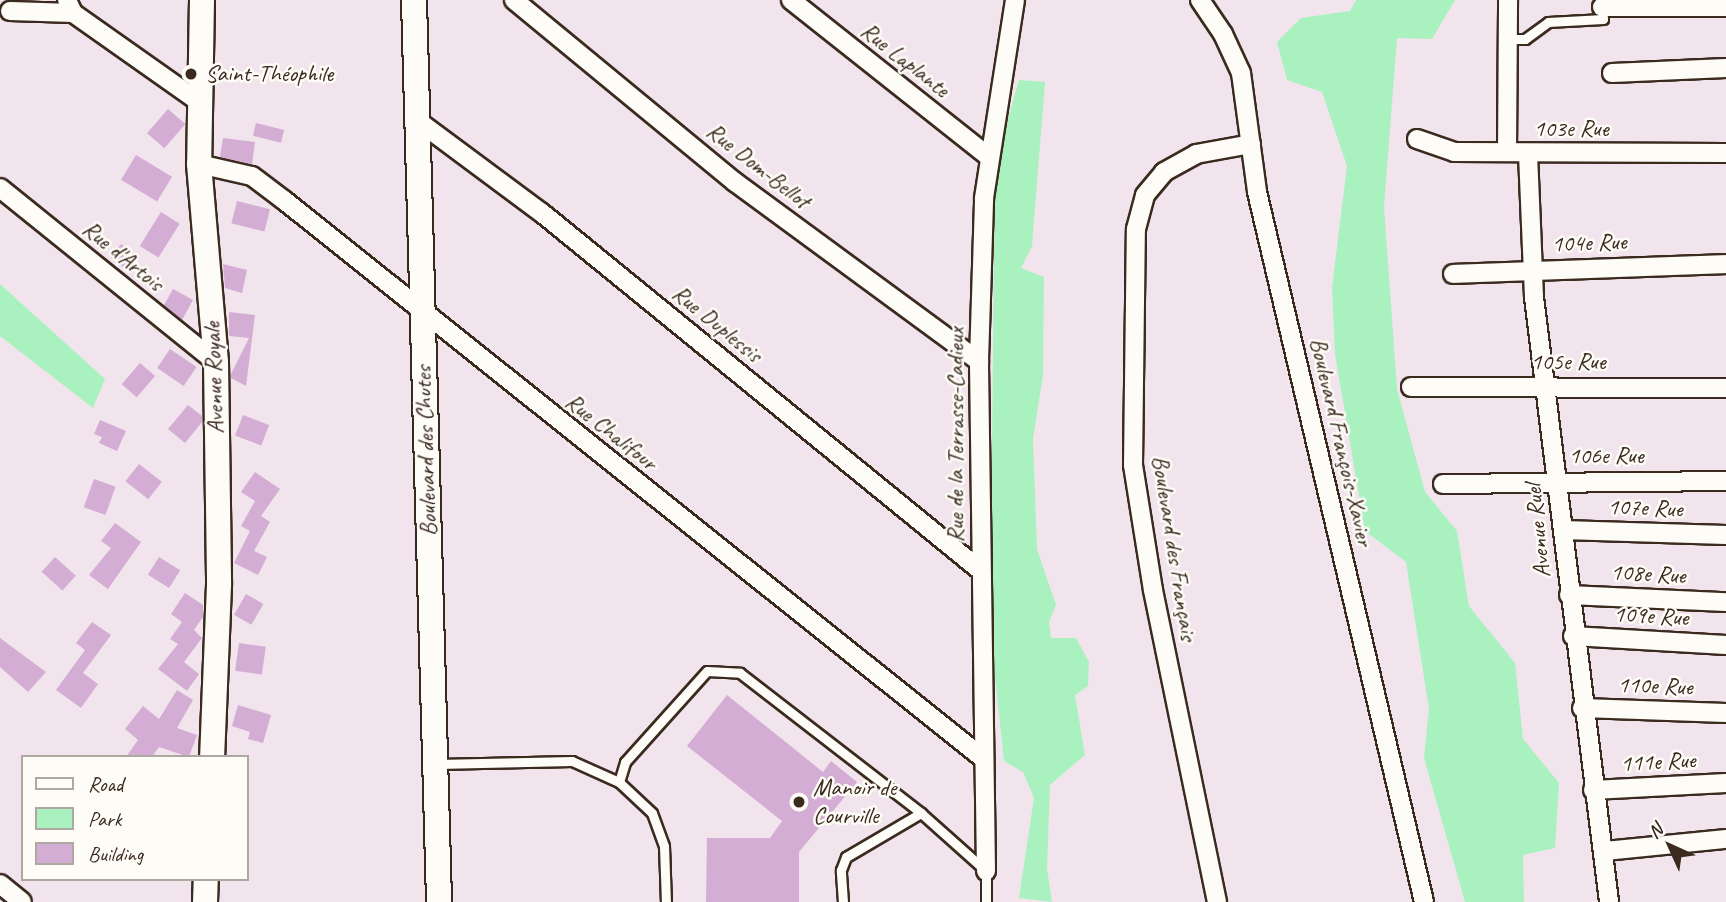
<!DOCTYPE html>
<html>
<head>
<meta charset="utf-8">
<style>
  body { margin:0 }
  #map { position:relative; width:1726px; height:902px; overflow:hidden; background:#f1e4ec; font-family:Caveat,sans-serif }
  div>[style] { position:absolute }
  [style*='--x'] { left:calc(var(--x)*1px); top:calc(var(--y)*1px); width:calc(var(--w)*1px); rotate:calc(var(--a)*1deg) }
  .green>* { inset:0; background:#a9f2c0 }
  .building>* { inset:0; background:#d4add4; transform-origin:0 0 }
  .roads { filter:drop-shadow(2px 0 #3b2a1e) drop-shadow(-2px 0 #3b2a1e) drop-shadow(0 2px #3b2a1e) drop-shadow(0 -2px #3b2a1e) }
  .lane>* { height:9px; margin:-4.5px; padding:0 4.5px; transform-origin:4.5px; border-radius:4.5px; background:#fdfcf7 }
  .street>* { height:18px; margin:-9px; padding:0 9px; transform-origin:9px; border-radius:9px; background:#fdfcf7 }
  .secondary>* { height:24px; margin:-12px; padding:0 12px; transform-origin:12px; border-radius:12px; background:#fdfcf7 }
  .dots>* { width:19px; height:19px; translate:-50% -50%; box-sizing:border-box; border:4px solid #fdfcf7; border-radius:50% }
  span { translate:-50% -50%; white-space:nowrap; text-align:center; line-height:1.15; -webkit-text-stroke:5px #fdfcf7; paint-order:stroke }
  .street-label { font-size:24px; color:#3b2a1e }
  .poi-label { font-size:24px; color:#3b2a1e }
  .left { translate:0 -50%; text-align:left }
  .legend { position:absolute; left:21px; top:755px; width:228px; height:126px; box-sizing:border-box; background:#fdfcf7; border:2px solid #afa8a0; margin:0; padding:9px 12px; list-style:none; font-size:21px; color:#3b2a1e }
  .legend li { display:flex; align-items:center; gap:14px; height:35px }
  .legend b { width:35px; border:2px solid #afa8a0 }
  .north { position:absolute; left:1635px; top:811px; width:70px; height:70px; -webkit-text-stroke:5px #fdfcf7; paint-order:stroke; rotate:315deg; font-size:19px; font-weight:700; line-height:28px; text-align:center; color:#3b2a1e }
  .north::after { content:''; display:block; margin:auto; width:24px; height:32px; background:#3b2a1e; clip-path:polygon(50% 0,100% 100%,50% 72%,0 100%) }
</style>
</head>
<body>
<div id="map">
  <div class="green">
    <div style="clip-path:polygon(1356px 0,1455px 0,1432px 39px,1397px 38px,1384px 207px,1397px 389px,1425px 492px,1457px 531px,1469px 606px,1515px 663px,1523px 739px,1559px 783px,1555px 848px,1523px 855px,1524px 902px,1465px 902px,1424px 758px,1429px 709px,1406px 562px,1365px 531px,1335px 354px,1332px 288px,1347px 166px,1322px 92px,1287px 80px,1277px 42px,1301px 18px,1350px 11px)"></div>
    <div style="clip-path:polygon(1019px 80px,1045px 82px,1032px 246px,1021px 268px,1044px 277px,1043px 375px,1033px 439px,1037px 549px,1056px 605px,1049px 622px,1051px 638px,1076px 638px,1089px 662px,1088px 686px,1075px 695px,1085px 755px,1050px 785px,1047px 869px,1052px 902px,1019px 898px,1034px 798px,1023px 772px,1004px 761px,990px 629px,995px 166px)"></div>
    <div style="clip-path:polygon(0 284px,105px 379px,93px 408px,0 336px)"></div>
  </div>
  <div class="building">
    <div style="left:168px;top:109px;width:23px;height:32px;rotate:41deg"></div>
    <div style="left:256px;top:123px;width:29px;height:13px;rotate:14deg"></div>
    <div style="clip-path:polygon(223px 138px,255px 142px,252px 164px,220px 157px)"></div>
    <div style="left:136px;top:155px;width:42px;height:29px;rotate:31deg"></div>
    <div style="left:237px;top:201px;width:34px;height:23px;rotate:14deg"></div>
    <div style="left:161px;top:212px;width:22px;height:40px;rotate:32deg"></div>
    <div style="left:121px;top:244px;width:20px;height:17px;rotate:37deg"></div>
    <div style="clip-path:polygon(223px 264px,247px 270px,242px 293px,225px 288px)"></div>
    <div style="clip-path:polygon(173px 289px,193px 300px,182px 320px,164px 305px)"></div>
    <div style="clip-path:polygon(229px 312px,255px 315px,246px 386px,231px 378px,231px 374px,249px 338px,229px 336px)"></div>
    <div style="left:170px;top:349px;width:32px;height:23px;rotate:34deg"></div>
    <div style="left:140px;top:363px;width:20px;height:28px;rotate:41deg"></div>
    <div style="clip-path:polygon(188px 405px,202px 416px,202px 422px,185px 443px,168px 429px)"></div>
    <div style="left:243px;top:415px;width:28px;height:22px;rotate:21deg"></div>
    <div style="clip-path:polygon(100px 420px,126px 431px,117px 451px,99px 443px,102px 437px,94px 434px)"></div>
    <div style="left:139px;top:464px;width:29px;height:22px;rotate:38deg"></div>
    <div style="clip-path:polygon(255px 472px,280px 489px,261px 516px,270px 522px,254px 551px,267px 557px,258px 575px,234px 563px,250px 531px,241px 526px,255px 501px,241px 492px)"></div>
    <div style="left:94px;top:479px;width:23px;height:30px;rotate:20deg"></div>
    <div style="clip-path:polygon(115px 523px,141px 542px,108px 589px,89px 575px,111px 548px,101px 541px)"></div>
    <div style="left:55px;top:557px;width:28px;height:20px;rotate:42deg"></div>
    <div style="left:159px;top:557px;width:25px;height:21px;rotate:32deg"></div>
    <div style="clip-path:polygon(185px 593px,203px 605px,203px 617px,194px 630px,202px 638px,184px 662px,199px 674px,187px 691px,158px 669px,178px 644px,170px 639px,182px 622px,171px 614px)"></div>
    <div style="left:246px;top:594px;width:20px;height:24px;rotate:30deg"></div>
    <div style="clip-path:polygon(92px 622px,111px 635px,83px 673px,98px 684px,81px 708px,56px 690px,85px 650px,76px 643px)"></div>
    <div style="clip-path:polygon(0 638px,46px 672px,28px 692px,0 667px)"></div>
    <div style="left:239px;top:643px;width:27px;height:28px;rotate:8deg"></div>
    <div style="clip-path:polygon(177px 690px,193px 700px,177px 728px,197px 735px,189px 757px,159px 747px,152px 757px,126px 757px,138px 740px,125px 729px,143px 706px,159px 719px)"></div>
    <div style="clip-path:polygon(727px 695px,823px 772px,831px 761px,857px 782px,799px 852px,799px 902px,706px 902px,707px 838px,770px 838px,782px 821px,687px 746px)"></div>
    <div style="clip-path:polygon(238px 705px,271px 715px,263px 743px,248px 739px,250px 732px,232px 726px)"></div>
  </div>
  <div class="roads">
    <div class="lane">
      <div style="--x:1507;--y:39;--w:18;--a:0"></div>
      <div style="--x:1525;--y:39;--w:29;--a:-36"></div>
      <div style="--x:1548;--y:22;--w:55;--a:-3.1"></div>
      <div style="--x:1603;--y:19;--w:13;--a:-94"></div>
      <div style="--x:437;--y:764;--w:135;--a:-1.3"></div>
      <div style="--x:572;--y:761;--w:51;--a:24.1"></div>
      <div style="--x:619;--y:782;--w:45;--a:43.2"></div>
      <div style="--x:652;--y:813;--w:35;--a:70"></div>
      <div style="--x:664;--y:846;--w:56;--a:88"></div>
      <div style="--x:619;--y:782;--w:21;--a:-73"></div>
      <div style="--x:625;--y:762;--w:122;--a:-48"></div>
      <div style="--x:707;--y:671;--w:33;--a:3"></div>
      <div style="--x:740;--y:673;--w:229;--a:37.7"></div>
      <div style="--x:921;--y:813;--w:87;--a:41.7"></div>
      <div style="--x:986;--y:871;--w:31;--a:90"></div>
      <div style="--x:843;--y:902;--w:32;--a:-94"></div>
      <div style="--x:841;--y:870;--w:14;--a:-69"></div>
      <div style="--x:846;--y:857;--w:87;--a:-30.4"></div>
    </div>
    <div class="street">
      <div style="--x:67;--y:0;--w:14;--a:65"></div>
      <div style="--x:73;--y:13;--w:154;--a:35.2"></div>
      <div style="--x:514;--y:0;--w:286;--a:39.5"></div>
      <div style="--x:735;--y:182;--w:303;--a:36.3"></div>
      <div style="--x:791;--y:0;--w:253;--a:38.4"></div>
      <div style="--x:1200;--y:0;--w:41;--a:55.9"></div>
      <div style="--x:1223;--y:34;--w:43;--a:65.2"></div>
      <div style="--x:1241;--y:73;--w:120;--a:82.3"></div>
      <div style="--x:1257;--y:192;--w:729;--a:76.76"></div>
      <div style="--x:1602;--y:7;--w:124;--a:0"></div>
      <div style="--x:10;--y:11;--w:63;--a:1.8"></div>
      <div style="--x:1612;--y:73;--w:114;--a:-2.5"></div>
      <div style="--x:418;--y:121;--w:154;--a:36.6"></div>
      <div style="--x:542;--y:213;--w:565;--a:39.18"></div>
      <div style="--x:1417;--y:139;--w:39;--a:19"></div>
      <div style="--x:1454;--y:152;--w:272;--a:0.2"></div>
      <div style="--x:1507;--y:152;--w:152;--a:-89.6"></div>
      <div style="--x:1528;--y:154;--w:143;--a:87.6"></div>
      <div style="--x:1534;--y:297;--w:610;--a:82.93"></div>
      <div style="--x:199;--y:164;--w:54;--a:12.8"></div>
      <div style="--x:252;--y:176;--w:41;--a:37.1"></div>
      <div style="--x:285;--y:201;--w:894;--a:38.6"></div>
      <div style="--x:0;--y:188;--w:277;--a:38.9"></div>
      <div style="--x:1453;--y:274;--w:273;--a:-2.1"></div>
      <div style="--x:1411;--y:387;--w:315;--a:0.2"></div>
      <div style="--x:1443;--y:484;--w:283;--a:-0.6"></div>
      <div style="--x:1563;--y:530;--w:163;--a:1.8"></div>
      <div style="--x:1569;--y:595;--w:157;--a:2.6"></div>
      <div style="--x:1573;--y:636;--w:153;--a:3.4"></div>
      <div style="--x:1582;--y:708;--w:144;--a:2"></div>
      <div style="--x:1593;--y:790;--w:133;--a:-3"></div>
      <div style="--x:1605;--y:851;--w:122;--a:-5.7"></div>
      <div style="--x:986;--y:871;--w:510;--a:-90.79"></div>
      <div style="--x:979;--y:361;--w:163;--a:-88.2"></div>
      <div style="--x:984;--y:198;--w:200;--a:-81.1"></div>
      <div style="--x:0;--y:884;--w:28;--a:39"></div>
      <div style="--x:1217;--y:902;--w:318;--a:-101.6"></div>
      <div style="--x:1153;--y:590;--w:127;--a:-99.1"></div>
      <div style="--x:1133;--y:465;--w:236;--a:-89.3"></div>
      <div style="--x:1136;--y:229;--w:35;--a:-75"></div>
      <div style="--x:1145;--y:195;--w:30;--a:-50"></div>
      <div style="--x:1164;--y:172;--w:37;--a:-29"></div>
      <div style="--x:1196;--y:154;--w:56;--a:-10.3"></div>
    </div>
    <div class="secondary">
      <div style="--x:202;--y:0;--w:164;--a:91"></div>
      <div style="--x:199;--y:164;--w:199;--a:85.1"></div>
      <div style="--x:216;--y:362;--w:223;--a:89.2"></div>
      <div style="--x:219;--y:585;--w:172;--a:92.3"></div>
      <div style="--x:414;--y:0;--w:902;--a:88.41"></div>
      <div style="--x:205;--y:902;--w:23;--a:-88"></div>
    </div>
  </div>
  <div class="dots">
    <div style="left:191px;top:74px;background:#3b2a1e"></div>
    <div style="left:799px;top:802px;background:#3b2a1e"></div>
  </div>
  <div class="street-label">
    <span style="left:905px;top:60px;rotate:38deg">Rue Laplante</span>
    <span style="left:1571px;top:129px">103e Rue</span>
    <span style="left:758px;top:166px;rotate:38deg">Rue Dom-Bellot</span>
    <span style="left:1589px;top:243px;rotate:-2deg">104e Rue</span>
    <span style="left:123px;top:256px;rotate:39deg">Rue d'Artois</span>
    <span style="left:717px;top:324px;rotate:39deg">Rue Duplessis</span>
    <span style="left:1568px;top:362px">105e Rue</span>
    <span style="left:214px;top:378px;rotate:-92deg">Avenue Royale</span>
    <span style="left:611px;top:432px;rotate:38deg">Rue Chalifour</span>
    <span style="left:956px;top:435px;rotate:-90deg">Rue de la Terrasse-Cadieux</span>
    <span style="left:1341px;top:442px;rotate:77deg">Boulevard François-Xavier</span>
    <span style="left:426px;top:451px;rotate:-92deg">Boulevard des Chutes</span>
    <span style="left:1606px;top:456px">106e Rue</span>
    <span style="left:1645px;top:508px;rotate:2deg">107e Rue</span>
    <span style="left:1538px;top:531px;rotate:-96deg">Avenue Ruel</span>
    <span style="left:1174px;top:548px;rotate:81deg">Boulevard des Français</span>
    <span style="left:1648px;top:574px;rotate:3deg">108e Rue</span>
    <span style="left:1651px;top:616px;rotate:3deg">109e Rue</span>
    <span style="left:1655px;top:686px;rotate:2deg">110e Rue</span>
    <span style="left:1658px;top:762px;rotate:-3deg">111e Rue</span>
  </div>
  <div class="poi-label">
    <span class="left" style="left:205px;top:74px">Saint-Théophile</span>
    <span class="left" style="left:813px;top:802px">Manoir de<br>Courville</span>
  </div>
  <ul class="legend">
  <li><b style="height:9px;background:#fdfcf7"></b>Road</li>
  <li><b style="height:19px;background:#a9f2c0"></b>Park</li>
  <li><b style="height:19px;background:#d4add4"></b>Building</li>
  </ul>
  <div class="north">N</div>
</div>
</body>
</html>
